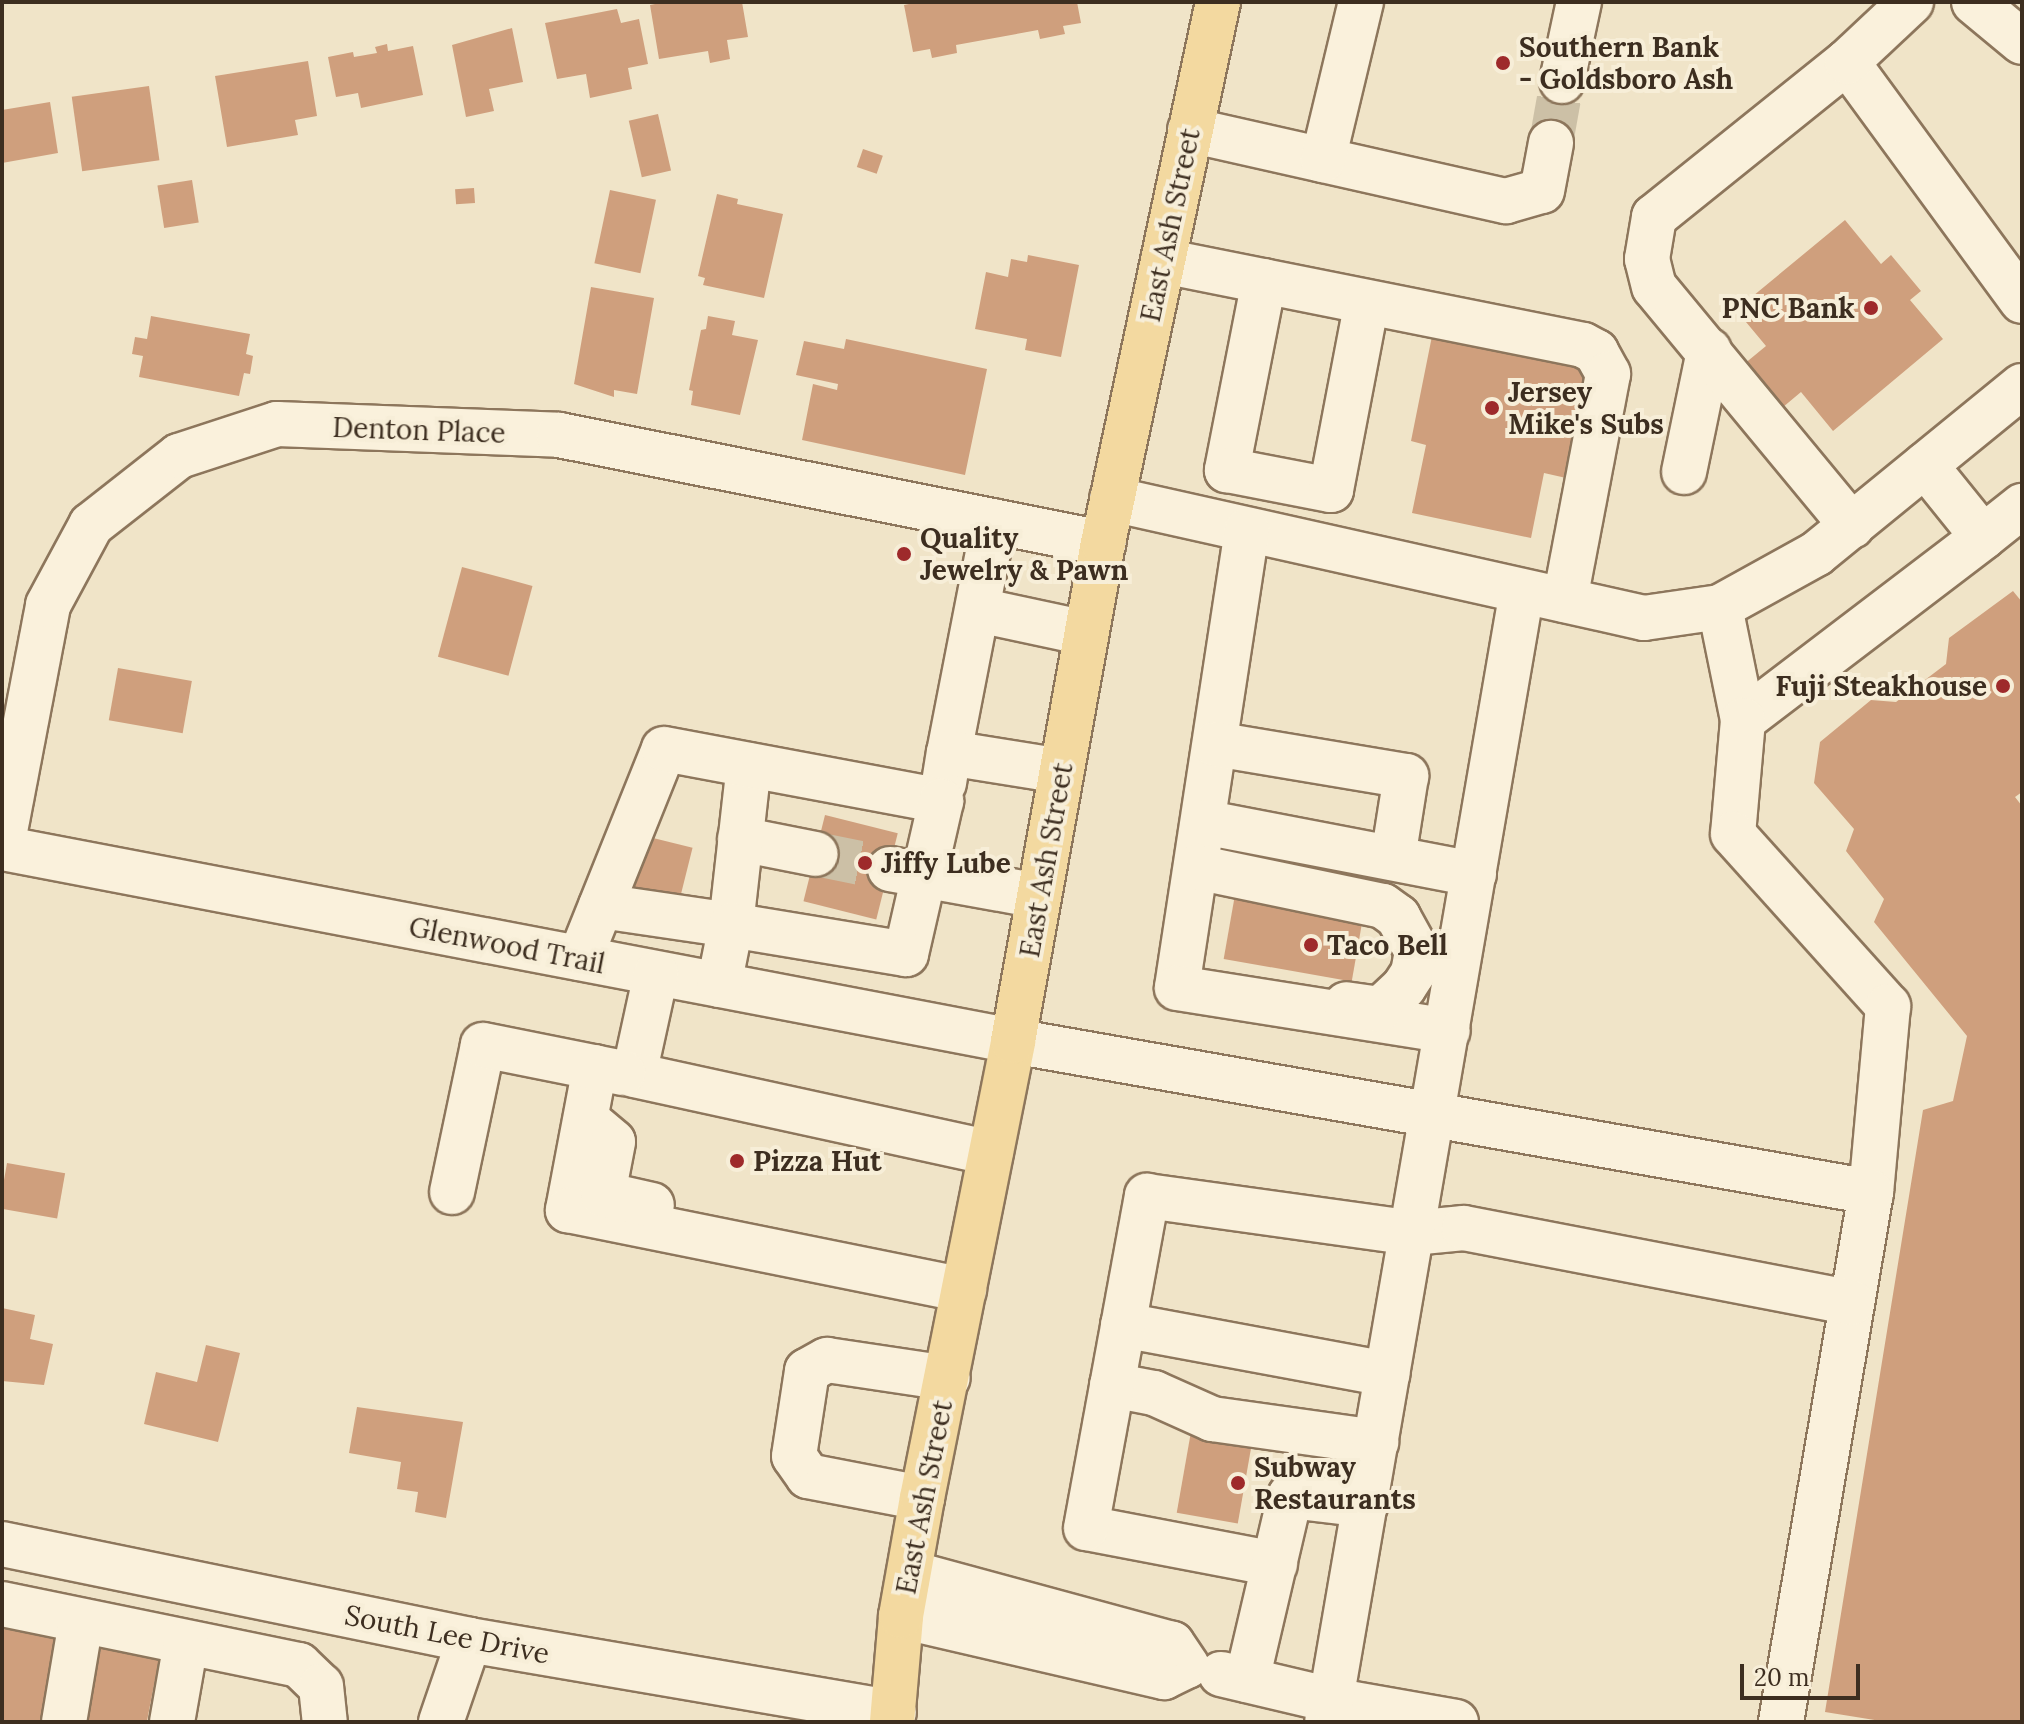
<!DOCTYPE html>
<html>
<head>
<meta charset="utf-8">
<style>
  body { margin:0 }
  #map { position:relative; width:2024px; height:1724px; overflow:hidden; background:#f0e4c8; font-family:Lora,serif }
  div>[style] { position:absolute }
  [style*='--x'] { left:calc(var(--x)*1px); top:calc(var(--y)*1px); width:calc(var(--w)*1px); rotate:calc(var(--a)*1deg) }
  .building>* { inset:0; background:#cf9f7d; transform-origin:0 0 }
  .minor-tunnel>* { height:44px; margin-top:-22px; transform-origin:0; background:repeating-linear-gradient(90deg,#ccc0a6 0 44px,transparent 0 66px) }
  .roads { filter:drop-shadow(2px 0 #8d765c) drop-shadow(-2px 0 #8d765c) drop-shadow(0 2px #8d765c) drop-shadow(0 -2px #8d765c) }
  .minor>* { height:44px; margin:-22px; padding:0 22px; transform-origin:22px; border-radius:22px; background:#faf1dc }
  .major>* { height:44px; margin:-22px; padding:0 22px; transform-origin:22px; border-radius:22px; background:#f3d9a0 }
  .dots>* { width:22px; height:22px; translate:-50% -50%; box-sizing:border-box; border:4px solid #f7eed8; border-radius:50% }
  span { translate:-50% -50%; white-space:nowrap; text-align:center; line-height:1.15; -webkit-text-stroke:8px #f7eed8; paint-order:stroke }
  .poi-label { font-size:28px; color:#3d2e20; font-weight:700 }
  .left { translate:0 -50%; text-align:left }
  .right { translate:-100% -50%; text-align:right }
  .street-label { font-size:28px; color:#3d2e20 }
  .frame { position:absolute; inset:0; border:4px solid #3d2e20; pointer-events:none }
  .scale { position:absolute; left:1740px; top:1664px; width:120px; height:36px; box-sizing:border-box; border:4px solid #3d2e20; border-top:0; padding-left:10px; font-size:24px; line-height:28px; white-space:nowrap; color:#3d2e20; -webkit-text-stroke:6px #f7eed8; paint-order:stroke }
</style>
</head>
<body>
<div id="map">
  <div class="building">
    <div style="clip-path:polygon(665px 2px,742px 2px,748px 37px,727px 40px,730px 59px,710px 63px,708px 51px,659px 59px,650px 5px)"></div>
    <div style="clip-path:polygon(919px 2px,1077px 2px,1081px 23px,1063px 26px,1065px 34px,1040px 39px,1038px 30px,956px 45px,957px 53px,932px 58px,930px 49px,913px 52px,904px 5px)"></div>
    <div style="clip-path:polygon(617px 9px,621px 23px,639px 19px,648px 64px,628px 68px,632px 89px,590px 98px,586px 74px,557px 79px,545px 23px)"></div>
    <div style="clip-path:polygon(512px 28px,523px 82px,489px 89px,494px 111px,466px 117px,452px 45px)"></div>
    <div style="clip-path:polygon(387px 44px,388px 51px,413px 46px,423px 95px,361px 108px,358px 93px,336px 97px,328px 57px,353px 52px,354px 57px,377px 53px,375px 47px)"></div>
    <div style="clip-path:polygon(308px 61px,317px 116px,295px 120px,298px 135px,227px 147px,215px 76px)"></div>
    <div style="left:149px;top:86px;width:75px;height:78px;rotate:82deg"></div>
    <div style="clip-path:polygon(50px 102px,58px 153px,2px 163px,2px 110px)"></div>
    <div style="left:658px;top:114px;width:58px;height:30px;rotate:77deg"></div>
    <div style="left:863px;top:149px;width:21px;height:19px;rotate:19deg"></div>
    <div style="left:192px;top:180px;width:43px;height:35px;rotate:81deg"></div>
    <div style="left:474px;top:188px;width:15px;height:19px;rotate:86deg"></div>
    <div style="left:610px;top:190px;width:47px;height:75px;rotate:12deg"></div>
    <div style="clip-path:polygon(717px 194px,738px 199px,737px 204px,783px 214px,764px 298px,703px 285px,705px 278px,698px 276px)"></div>
    <div style="clip-path:polygon(1845px 220px,1881px 264px,1891px 255px,1921px 291px,1910px 300px,1943px 339px,1833px 431px,1801px 392px,1752px 433px,1715px 388px,1766px 346px,1736px 310px)"></div>
    <div style="clip-path:polygon(1028px 255px,1079px 265px,1061px 357px,1025px 350px,1027px 339px,975px 329px,986px 272px,1008px 277px,1011px 259px,1027px 262px)"></div>
    <div style="clip-path:polygon(591px 287px,654px 298px,637px 394px,614px 390px,614px 397px,574px 384px)"></div>
    <div style="clip-path:polygon(151px 316px,250px 334px,246px 354px,253px 356px,250px 374px,244px 373px,239px 396px,139px 377px,143px 356px,132px 354px,135px 337px,147px 339px)"></div>
    <div style="clip-path:polygon(708px 316px,735px 321px,732px 335px,758px 340px,740px 415px,691px 405px,693px 391px,689px 390px,701px 330px,706px 329px)"></div>
    <div style="clip-path:polygon(1433px 331px,1598px 366px,1575px 480px,1544px 473px,1531px 538px,1412px 513px,1426px 445px,1411px 441px)"></div>
    <div style="clip-path:polygon(846px 339px,987px 369px,965px 475px,802px 440px,813px 384px,837px 390px,838px 384px,796px 375px,804px 341px,844px 349px)"></div>
    <div style="left:462px;top:567px;width:73px;height:93px;rotate:15deg"></div>
    <div style="clip-path:polygon(2013px 591px,2022px 602px,2022px 792px,2015px 797px,2022px 806px,2022px 1722px,1887px 1722px,1825px 1712px,1923px 1110px,1953px 1101px,1967px 1036px,1874px 922px,1884px 899px,1846px 851px,1854px 829px,1814px 783px,1820px 742px,1871px 700px,1896px 702px,1946px 664px,1949px 638px)"></div>
    <div style="left:118px;top:668px;width:75px;height:53px;rotate:10deg"></div>
    <div style="left:825px;top:815px;width:75px;height:89px;rotate:14deg"></div>
    <div style="left:645px;top:836px;width:49px;height:59px;rotate:14deg"></div>
    <div style="left:1236px;top:889px;width:130px;height:71px;rotate:10deg"></div>
    <div style="left:7px;top:1163px;width:59px;height:46px;rotate:10deg"></div>
    <div style="clip-path:polygon(2px 1308px,35px 1315px,30px 1339px,53px 1344px,44px 1385px,2px 1381px)"></div>
    <div style="clip-path:polygon(206px 1345px,240px 1353px,218px 1442px,144px 1424px,156px 1372px,197px 1382px)"></div>
    <div style="clip-path:polygon(357px 1407px,463px 1422px,446px 1518px,415px 1512px,418px 1492px,397px 1489px,401px 1462px,349px 1453px)"></div>
    <div style="left:1192px;top:1426px;width:62px;height:88px;rotate:10deg"></div>
    <div style="clip-path:polygon(6px 1619px,64px 1629px,49px 1722px,2px 1722px,2px 1642px)"></div>
    <div style="left:103px;top:1638px;width:59px;height:85px;rotate:11deg"></div>
  </div>
  <div class="minor-tunnel">
    <div style="--x:1551;--y:143;--w:63;--a:-79.9"></div>
    <div style="--x:816;--y:854;--w:76;--a:11.5"></div>
  </div>
  <div class="roads">
    <div class="minor">
      <div style="--x:1974;--y:2;--w:62;--a:39.8"></div>
      <div style="--x:1847;--y:62;--w:296;--a:53.8"></div>
      <div style="--x:1562;--y:81;--w:81;--a:-77.9"></div>
      <div style="--x:1190;--y:130;--w:324;--a:12.7"></div>
      <div style="--x:1506;--y:201;--w:37;--a:-16"></div>
      <div style="--x:1542;--y:191;--w:49;--a:-79.4"></div>
      <div style="--x:1323;--y:160;--w:163;--a:-76.5"></div>
      <div style="--x:1163;--y:261;--w:428;--a:11.3"></div>
      <div style="--x:1583;--y:345;--w:15;--a:28"></div>
      <div style="--x:1596;--y:352;--w:25;--a:61"></div>
      <div style="--x:1608;--y:374;--w:230;--a:100.8"></div>
      <div style="--x:1264;--y:281;--w:193;--a:101.1"></div>
      <div style="--x:1227;--y:470;--w:106;--a:10.9"></div>
      <div style="--x:1331;--y:490;--w:191;--a:-79.2"></div>
      <div style="--x:1925;--y:465;--w:92;--a:51.1"></div>
      <div style="--x:1983;--y:537;--w:50;--a:-38.5"></div>
      <div style="--x:1684;--y:472;--w:124;--a:-78.3"></div>
      <div style="--x:1112;--y:499;--w:545;--a:12.61"></div>
      <div style="--x:1644;--y:618;--w:77;--a:-8.2"></div>
      <div style="--x:1720;--y:607;--w:110;--a:-28.9"></div>
      <div style="--x:1816;--y:554;--w:266;--a:-39.2"></div>
      <div style="--x:1852;--y:526;--w:310;--a:-129.6"></div>
      <div style="--x:1654;--y:287;--w:29;--a:-104"></div>
      <div style="--x:1647;--y:259;--w:43;--a:-80.5"></div>
      <div style="--x:1654;--y:217;--w:248;--a:-38.8"></div>
      <div style="--x:1847;--y:62;--w:88;--a:-43.2"></div>
      <div style="--x:1247;--y:530;--w:463;--a:98.7"></div>
      <div style="--x:1177;--y:988;--w:274;--a:9"></div>
      <div style="--x:1720;--y:607;--w:115;--a:78.5"></div>
      <div style="--x:1743;--y:720;--w:302;--a:-37.3"></div>
      <div style="--x:979;--y:610;--w:109;--a:12.1"></div>
      <div style="--x:1743;--y:720;--w:114;--a:95"></div>
      <div style="--x:1733;--y:834;--w:232;--a:48"></div>
      <div style="--x:1888;--y:1006;--w:187;--a:95.2"></div>
      <div style="--x:1871;--y:1192;--w:538;--a:99.64"></div>
      <div style="--x:1215;--y:744;--w:194;--a:9.5"></div>
      <div style="--x:1406;--y:776;--w:83;--a:99"></div>
      <div style="--x:949;--y:753;--w:236;--a:-79"></div>
      <div style="--x:944;--y:783;--w:30;--a:-81"></div>
      <div style="--x:949;--y:753;--w:114;--a:9.1"></div>
      <div style="--x:1203;--y:822;--w:276;--a:10.9"></div>
      <div style="--x:740;--y:839;--w:77;--a:11.2"></div>
      <div style="--x:2;--y:847;--w:246;--a:-79.2"></div>
      <div style="--x:48;--y:605;--w:91;--a:-61.7"></div>
      <div style="--x:91;--y:525;--w:112;--a:-38.1"></div>
      <div style="--x:179;--y:456;--w:103;--a:-18.1"></div>
      <div style="--x:277;--y:424;--w:282;--a:2.2"></div>
      <div style="--x:559;--y:435;--w:555;--a:11.23"></div>
      <div style="--x:2;--y:848;--w:1029;--a:10.81"></div>
      <div style="--x:1013;--y:1041;--w:871;--a:9.98"></div>
      <div style="--x:1196;--y:867;--w:191;--a:11.8"></div>
      <div style="--x:1383;--y:906;--w:19;--a:36"></div>
      <div style="--x:1398;--y:917;--w:39;--a:61"></div>
      <div style="--x:1417;--y:951;--w:22;--a:100"></div>
      <div style="--x:1413;--y:973;--w:17;--a:123"></div>
      <div style="--x:1404;--y:987;--w:33;--a:137"></div>
      <div style="--x:1380;--y:1009;--w:34;--a:-172"></div>
      <div style="--x:890;--y:869;--w:151;--a:10.3"></div>
      <div style="--x:601;--y:906;--w:131;--a:8.3"></div>
      <div style="--x:731;--y:925;--w:161;--a:-83.6"></div>
      <div style="--x:580;--y:958;--w:225;--a:-68.1"></div>
      <div style="--x:664;--y:749;--w:282;--a:10.6"></div>
      <div style="--x:941;--y:801;--w:157;--a:102.9"></div>
      <div style="--x:906;--y:954;--w:177;--a:-170.6"></div>
      <div style="--x:731;--y:925;--w:61;--a:101.3"></div>
      <div style="--x:656;--y:974;--w:103;--a:102.3"></div>
      <div style="--x:634;--y:1075;--w:365;--a:12.3"></div>
      <div style="--x:595;--y:1067;--w:146;--a:100.7"></div>
      <div style="--x:568;--y:1210;--w:404;--a:11.4"></div>
      <div style="--x:586;--y:1119;--w:35;--a:40"></div>
      <div style="--x:613;--y:1142;--w:53;--a:100.9"></div>
      <div style="--x:603;--y:1194;--w:50;--a:12.7"></div>
      <div style="--x:452;--y:1192;--w:150;--a:-78.1"></div>
      <div style="--x:483;--y:1045;--w:143;--a:11.3"></div>
      <div style="--x:1123;--y:1325;--w:269;--a:10.5"></div>
      <div style="--x:1112;--y:1385;--w:43;--a:10.8"></div>
      <div style="--x:1154;--y:1393;--w:64;--a:24.1"></div>
      <div style="--x:1212;--y:1419;--w:166;--a:8"></div>
      <div style="--x:922;--y:1498;--w:116;--a:-169.1"></div>
      <div style="--x:808;--y:1476;--w:24;--a:-125"></div>
      <div style="--x:794;--y:1456;--w:86;--a:-81.3"></div>
      <div style="--x:807;--y:1371;--w:23;--a:-29"></div>
      <div style="--x:827;--y:1360;--w:122;--a:8.5"></div>
      <div style="--x:2;--y:1544;--w:477;--a:11.6"></div>
      <div style="--x:469;--y:1640;--w:431;--a:9.7"></div>
      <div style="--x:1275;--y:1564;--w:192;--a:-169.2"></div>
      <div style="--x:1086;--y:1528;--w:338;--a:-79.6"></div>
      <div style="--x:1147;--y:1196;--w:268;--a:7.9"></div>
      <div style="--x:1412;--y:1233;--w:52;--a:-5.5"></div>
      <div style="--x:1464;--y:1228;--w:395;--a:10.9"></div>
      <div style="--x:2;--y:1604;--w:303;--a:11.6"></div>
      <div style="--x:299;--y:1665;--w:30;--a:44"></div>
      <div style="--x:321;--y:1686;--w:36;--a:84"></div>
      <div style="--x:901;--y:1616;--w:270;--a:13.1"></div>
      <div style="--x:1164;--y:1677;--w:25;--a:-26"></div>
      <div style="--x:1187;--y:1666;--w:27;--a:-124"></div>
      <div style="--x:1172;--y:1644;--w:271;--a:-164.8"></div>
      <div style="--x:1221;--y:1674;--w:113;--a:13.3"></div>
      <div style="--x:1331;--y:1700;--w:22;--a:100"></div>
      <div style="--x:1247;--y:1680;--w:189;--a:-76.8"></div>
      <div style="--x:1290;--y:1496;--w:76;--a:6.8"></div>
      <div style="--x:64;--y:1722;--w:102;--a:-80.4"></div>
      <div style="--x:172;--y:1722;--w:80;--a:-80"></div>
      <div style="--x:441;--y:1722;--w:87;--a:-71.1"></div>
      <div style="--x:1456;--y:1722;--w:127;--a:-170"></div>
      <div style="--x:1331;--y:1700;--w:1125;--a:-80.23"></div>
    </div>
    <div class="major">
      <div style="--x:892;--y:1722;--w:106;--a:-85.1"></div>
      <div style="--x:901;--y:1616;--w:120;--a:-79.9"></div>
      <div style="--x:922;--y:1498;--w:466;--a:-78.7"></div>
      <div style="--x:1013;--y:1041;--w:506;--a:-79.76"></div>
      <div style="--x:1103;--y:543;--w:553;--a:-78"></div>
    </div>
  </div>
  <div class="dots">
    <div style="left:1503px;top:63px;background:#9e2a2b"></div>
    <div style="left:1871px;top:308px;background:#9e2a2b"></div>
    <div style="left:1492px;top:408px;background:#9e2a2b"></div>
    <div style="left:904px;top:554px;background:#9e2a2b"></div>
    <div style="left:2003px;top:686px;background:#9e2a2b"></div>
    <div style="left:865px;top:863px;background:#9e2a2b"></div>
    <div style="left:1311px;top:945px;background:#9e2a2b"></div>
    <div style="left:737px;top:1161px;background:#9e2a2b"></div>
    <div style="left:1238px;top:1483px;background:#9e2a2b"></div>
  </div>
  <div class="poi-label">
    <span class="left" style="left:1519px;top:63px">Southern Bank<br>- Goldsboro Ash</span>
    <span class="right" style="left:1855px;top:308px">PNC Bank</span>
    <span class="left" style="left:1508px;top:408px">Jersey<br>Mike's Subs</span>
    <span class="left" style="left:920px;top:554px">Quality<br>Jewelry &amp; Pawn</span>
    <span class="right" style="left:1987px;top:686px">Fuji Steakhouse</span>
    <span class="left" style="left:881px;top:863px">Jiffy Lube</span>
    <span class="left" style="left:1327px;top:945px">Taco Bell</span>
    <span class="left" style="left:753px;top:1161px">Pizza Hut</span>
    <span class="left" style="left:1254px;top:1483px">Subway<br>Restaurants</span>
  </div>
  <div class="street-label">
    <span style="left:1170px;top:225px;rotate:-78deg">East Ash Street</span>
    <span style="left:419px;top:430px;rotate:2deg">Denton Place</span>
    <span style="left:1046px;top:860px;rotate:-80deg">East Ash Street</span>
    <span style="left:507px;top:945px;rotate:11deg">Glenwood Trail</span>
    <span style="left:924px;top:1497px;rotate:-79deg">East Ash Street</span>
    <span style="left:447px;top:1634px;rotate:11deg">South Lee Drive</span>
  </div>
  <div class="frame"></div>
  <div class="scale">20 m</div>
</div>
</body>
</html>
